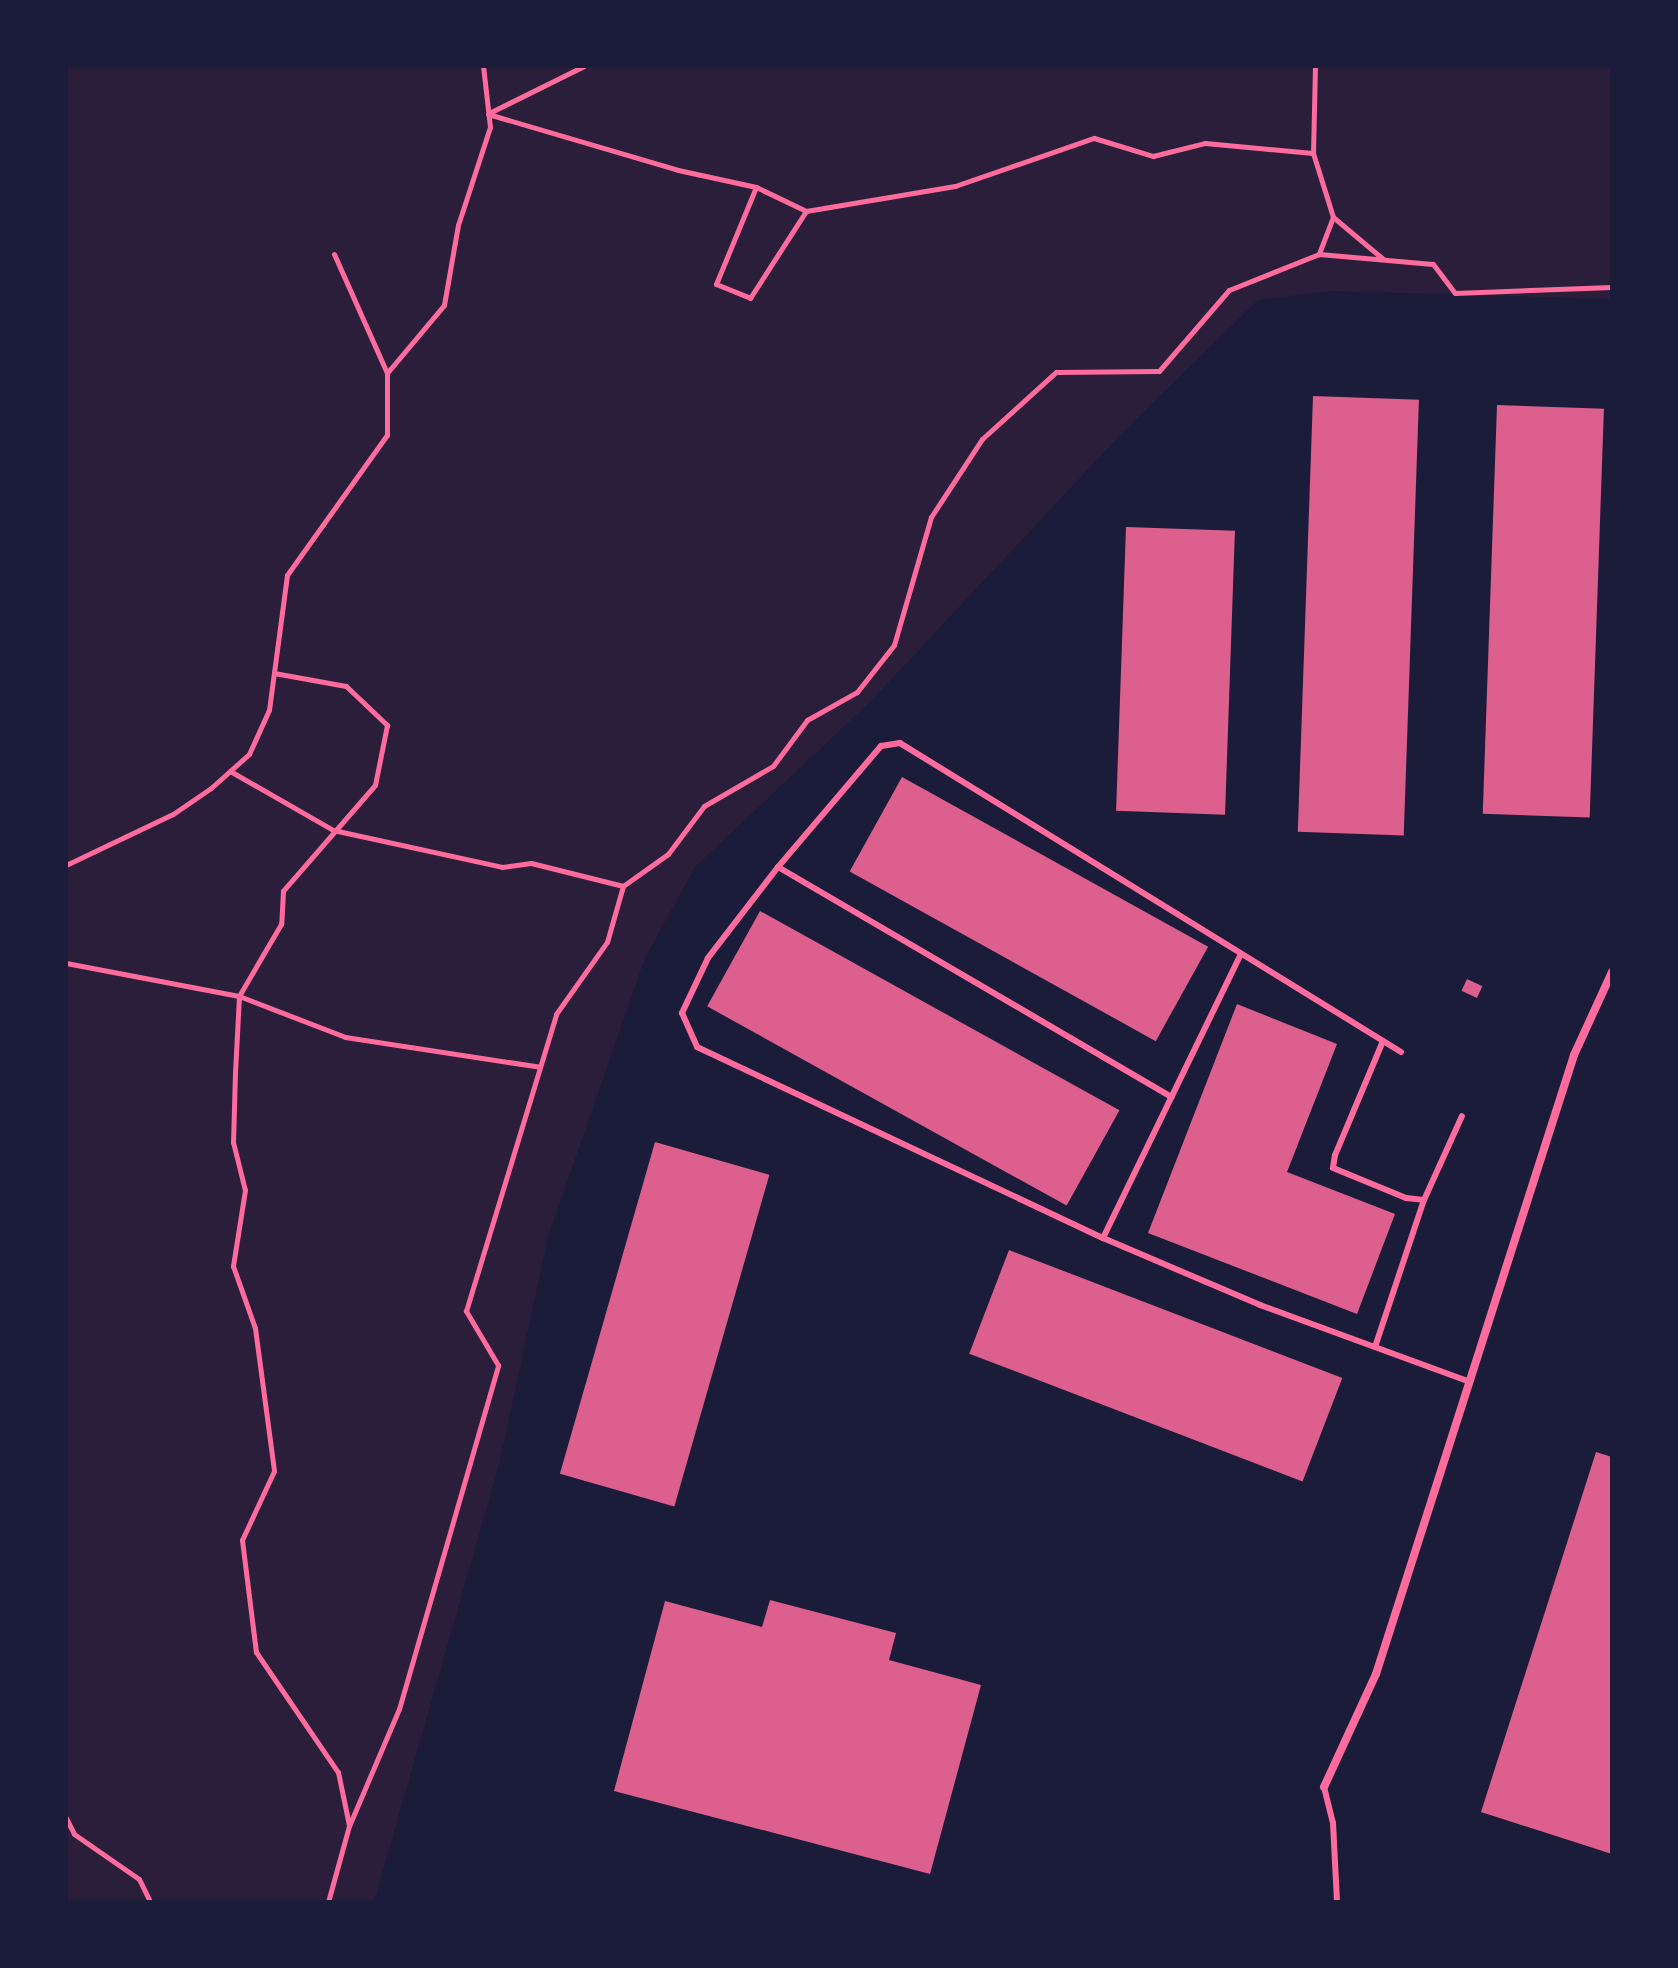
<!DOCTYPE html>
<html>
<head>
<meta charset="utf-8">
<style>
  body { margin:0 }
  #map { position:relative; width:1678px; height:1968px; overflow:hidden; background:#1b1b3a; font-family:Poppins,sans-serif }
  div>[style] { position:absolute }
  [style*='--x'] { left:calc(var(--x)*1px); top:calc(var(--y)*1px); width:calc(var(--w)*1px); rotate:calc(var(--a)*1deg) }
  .green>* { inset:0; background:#2a1e3b }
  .building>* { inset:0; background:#dd5f8e; transform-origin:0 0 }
  .path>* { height:5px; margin:-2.5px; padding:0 2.5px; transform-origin:2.5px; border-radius:2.5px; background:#ff6b9d }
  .service>* { height:6px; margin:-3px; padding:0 3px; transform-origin:3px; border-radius:3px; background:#ff6b9d }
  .minor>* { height:8px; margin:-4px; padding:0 4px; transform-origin:4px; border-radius:4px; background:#ff6b9d }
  span { translate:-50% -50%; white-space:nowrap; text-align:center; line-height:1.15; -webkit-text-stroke:6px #1b1b3a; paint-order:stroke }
  .frame { position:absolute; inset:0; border:68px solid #1b1b3a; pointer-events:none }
</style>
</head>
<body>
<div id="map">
  <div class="green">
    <div style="clip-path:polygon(66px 66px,1612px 66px,1612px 299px,1330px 291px,1258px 300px,1122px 433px,871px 701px,695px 867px,645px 958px,548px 1237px,499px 1465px,374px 1902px,66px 1902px)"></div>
  </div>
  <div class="building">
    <div style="left:1313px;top:396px;width:106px;height:436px;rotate:2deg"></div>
    <div style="left:1497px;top:405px;width:107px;height:409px;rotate:2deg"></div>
    <div style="left:1126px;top:527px;width:109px;height:284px;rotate:2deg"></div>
    <div style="left:902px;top:777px;width:350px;height:108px;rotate:29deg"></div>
    <div style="left:760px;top:911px;width:411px;height:109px;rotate:29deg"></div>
    <div style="left:1467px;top:979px;width:17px;height:13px;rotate:25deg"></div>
    <div style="clip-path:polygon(1237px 1004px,1337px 1044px,1287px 1172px,1395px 1214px,1357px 1314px,1148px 1233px)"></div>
    <div style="left:655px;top:1142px;width:119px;height:345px;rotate:16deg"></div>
    <div style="left:1009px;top:1250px;width:357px;height:111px;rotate:21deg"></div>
    <div style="clip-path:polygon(1596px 1452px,1612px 1457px,1612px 1854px,1481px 1812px)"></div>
    <div style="clip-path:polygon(770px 1600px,896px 1633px,889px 1660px,981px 1685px,930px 1874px,614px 1791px,665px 1601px,762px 1627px)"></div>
  </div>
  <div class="path">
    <div style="--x:1315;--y:66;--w:87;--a:91.3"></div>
    <div style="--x:1313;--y:153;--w:67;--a:72.6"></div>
    <div style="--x:1333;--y:217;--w:40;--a:111"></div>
    <div style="--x:489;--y:113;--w:106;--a:-26.3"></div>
    <div style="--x:488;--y:114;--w:198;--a:16.4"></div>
    <div style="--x:678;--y:170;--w:80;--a:12.3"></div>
    <div style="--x:756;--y:187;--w:55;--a:25.6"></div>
    <div style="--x:806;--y:211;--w:151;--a:-9.5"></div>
    <div style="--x:955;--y:186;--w:147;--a:-19.1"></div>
    <div style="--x:1094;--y:138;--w:62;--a:17"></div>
    <div style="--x:1153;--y:156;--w:54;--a:-14"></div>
    <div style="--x:1205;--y:143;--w:108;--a:5.3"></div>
    <div style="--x:756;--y:187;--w:105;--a:112.4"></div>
    <div style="--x:716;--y:284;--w:37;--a:22"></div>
    <div style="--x:750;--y:298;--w:103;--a:-57.2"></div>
    <div style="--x:1333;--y:217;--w:65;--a:40"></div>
    <div style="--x:334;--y:254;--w:130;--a:66"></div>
    <div style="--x:274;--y:673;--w:73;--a:10.2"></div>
    <div style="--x:346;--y:686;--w:57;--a:43.6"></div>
    <div style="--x:387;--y:725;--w:61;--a:101.3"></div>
    <div style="--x:375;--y:785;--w:140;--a:131"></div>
    <div style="--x:283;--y:891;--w:33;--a:93"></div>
    <div style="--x:281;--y:924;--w:83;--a:120.3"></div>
    <div style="--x:239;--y:996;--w:76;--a:93"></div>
    <div style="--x:235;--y:1072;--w:70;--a:91.6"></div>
    <div style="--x:233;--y:1142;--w:49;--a:76"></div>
    <div style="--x:245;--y:1190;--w:77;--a:99"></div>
    <div style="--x:233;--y:1266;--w:66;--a:70.5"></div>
    <div style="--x:255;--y:1328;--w:144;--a:82.4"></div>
    <div style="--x:274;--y:1471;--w:76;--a:114.9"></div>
    <div style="--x:242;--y:1540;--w:113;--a:82.9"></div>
    <div style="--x:256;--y:1652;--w:145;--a:55.7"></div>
    <div style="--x:338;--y:1772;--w:54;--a:78.3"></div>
    <div style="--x:230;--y:771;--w:119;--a:29.8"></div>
    <div style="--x:333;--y:830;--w:173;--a:12.3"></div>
    <div style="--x:502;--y:867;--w:29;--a:-8"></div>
    <div style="--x:531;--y:863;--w:95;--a:14"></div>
    <div style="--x:66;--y:865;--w:119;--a:-25.5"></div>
    <div style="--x:173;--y:814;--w:46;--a:-34.4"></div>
    <div style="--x:211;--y:788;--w:51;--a:-41.8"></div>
    <div style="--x:249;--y:754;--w:48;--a:-65.6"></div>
    <div style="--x:269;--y:710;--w:136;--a:-82.4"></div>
    <div style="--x:287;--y:575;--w:172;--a:-54.5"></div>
    <div style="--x:387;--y:435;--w:62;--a:-90"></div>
    <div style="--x:387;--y:373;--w:89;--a:-50"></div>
    <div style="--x:444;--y:305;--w:81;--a:-80.1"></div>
    <div style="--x:458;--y:225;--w:103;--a:-71.9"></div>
    <div style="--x:490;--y:127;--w:61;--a:-96.5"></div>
    <div style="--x:66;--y:963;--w:176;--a:10.8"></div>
    <div style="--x:239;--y:996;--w:114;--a:21.1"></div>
    <div style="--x:345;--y:1037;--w:197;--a:8.7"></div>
    <div style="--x:66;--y:1818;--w:18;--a:63"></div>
    <div style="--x:74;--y:1834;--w:79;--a:34.7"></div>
    <div style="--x:139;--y:1879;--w:25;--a:64"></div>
    <div style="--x:328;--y:1902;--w:79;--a:-74.6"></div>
    <div style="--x:349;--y:1826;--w:127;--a:-66.9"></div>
    <div style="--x:399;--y:1709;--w:358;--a:-73.9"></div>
    <div style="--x:498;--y:1365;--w:63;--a:-120.7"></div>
    <div style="--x:466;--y:1311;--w:310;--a:-73.1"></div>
    <div style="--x:556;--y:1014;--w:88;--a:-54.7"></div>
    <div style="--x:607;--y:942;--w:58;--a:-74.1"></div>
    <div style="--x:623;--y:886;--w:55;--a:-35.4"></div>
    <div style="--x:668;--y:854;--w:60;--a:-53.1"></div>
    <div style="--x:704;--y:806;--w:80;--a:-30.1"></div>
    <div style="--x:773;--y:766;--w:57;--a:-53.5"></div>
    <div style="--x:807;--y:720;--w:57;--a:-29.2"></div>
    <div style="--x:857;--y:692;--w:60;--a:-51.8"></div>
    <div style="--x:894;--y:645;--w:133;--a:-73.9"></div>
    <div style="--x:931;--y:517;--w:93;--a:-56.8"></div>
    <div style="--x:982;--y:439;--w:100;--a:-42.2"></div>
    <div style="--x:1056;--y:372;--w:103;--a:-0.6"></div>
    <div style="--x:1159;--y:371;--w:107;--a:-49.2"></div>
    <div style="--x:1229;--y:290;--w:97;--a:-21.8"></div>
    <div style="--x:1319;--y:254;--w:114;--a:5"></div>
    <div style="--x:1433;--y:264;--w:36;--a:53"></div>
    <div style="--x:1455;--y:293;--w:157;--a:-2.2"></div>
  </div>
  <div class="service">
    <div style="--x:778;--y:867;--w:456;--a:30.3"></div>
    <div style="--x:1383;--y:1041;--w:124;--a:112.8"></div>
    <div style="--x:1335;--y:1155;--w:13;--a:99"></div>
    <div style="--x:1333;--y:1168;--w:79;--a:22.3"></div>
    <div style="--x:1406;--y:1198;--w:18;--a:6"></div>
    <div style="--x:1424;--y:1200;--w:92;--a:-65.7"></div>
    <div style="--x:1401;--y:1052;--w:589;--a:-148.34"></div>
    <div style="--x:900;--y:743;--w:19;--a:171"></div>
    <div style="--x:881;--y:746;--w:159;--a:130.4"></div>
    <div style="--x:778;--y:867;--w:115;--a:127.6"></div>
    <div style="--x:708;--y:958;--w:61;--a:115.3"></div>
    <div style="--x:682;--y:1013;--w:37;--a:66"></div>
    <div style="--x:697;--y:1047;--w:449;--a:25.2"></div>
    <div style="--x:1103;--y:1238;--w:171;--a:23.1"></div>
    <div style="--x:1260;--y:1305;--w:221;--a:20.1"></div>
    <div style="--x:1103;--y:1238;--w:316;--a:-64.1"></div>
    <div style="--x:1375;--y:1347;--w:155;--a:-71.6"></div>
    <div style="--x:1324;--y:1787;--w:37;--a:76"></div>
    <div style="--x:1333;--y:1823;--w:79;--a:87.1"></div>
  </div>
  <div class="minor">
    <div style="--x:1324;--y:1787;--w:124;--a:-65.3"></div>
    <div style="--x:1376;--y:1674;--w:650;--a:-72.26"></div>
    <div style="--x:1574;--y:1055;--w:91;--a:-65.4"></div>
  </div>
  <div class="frame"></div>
</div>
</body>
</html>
